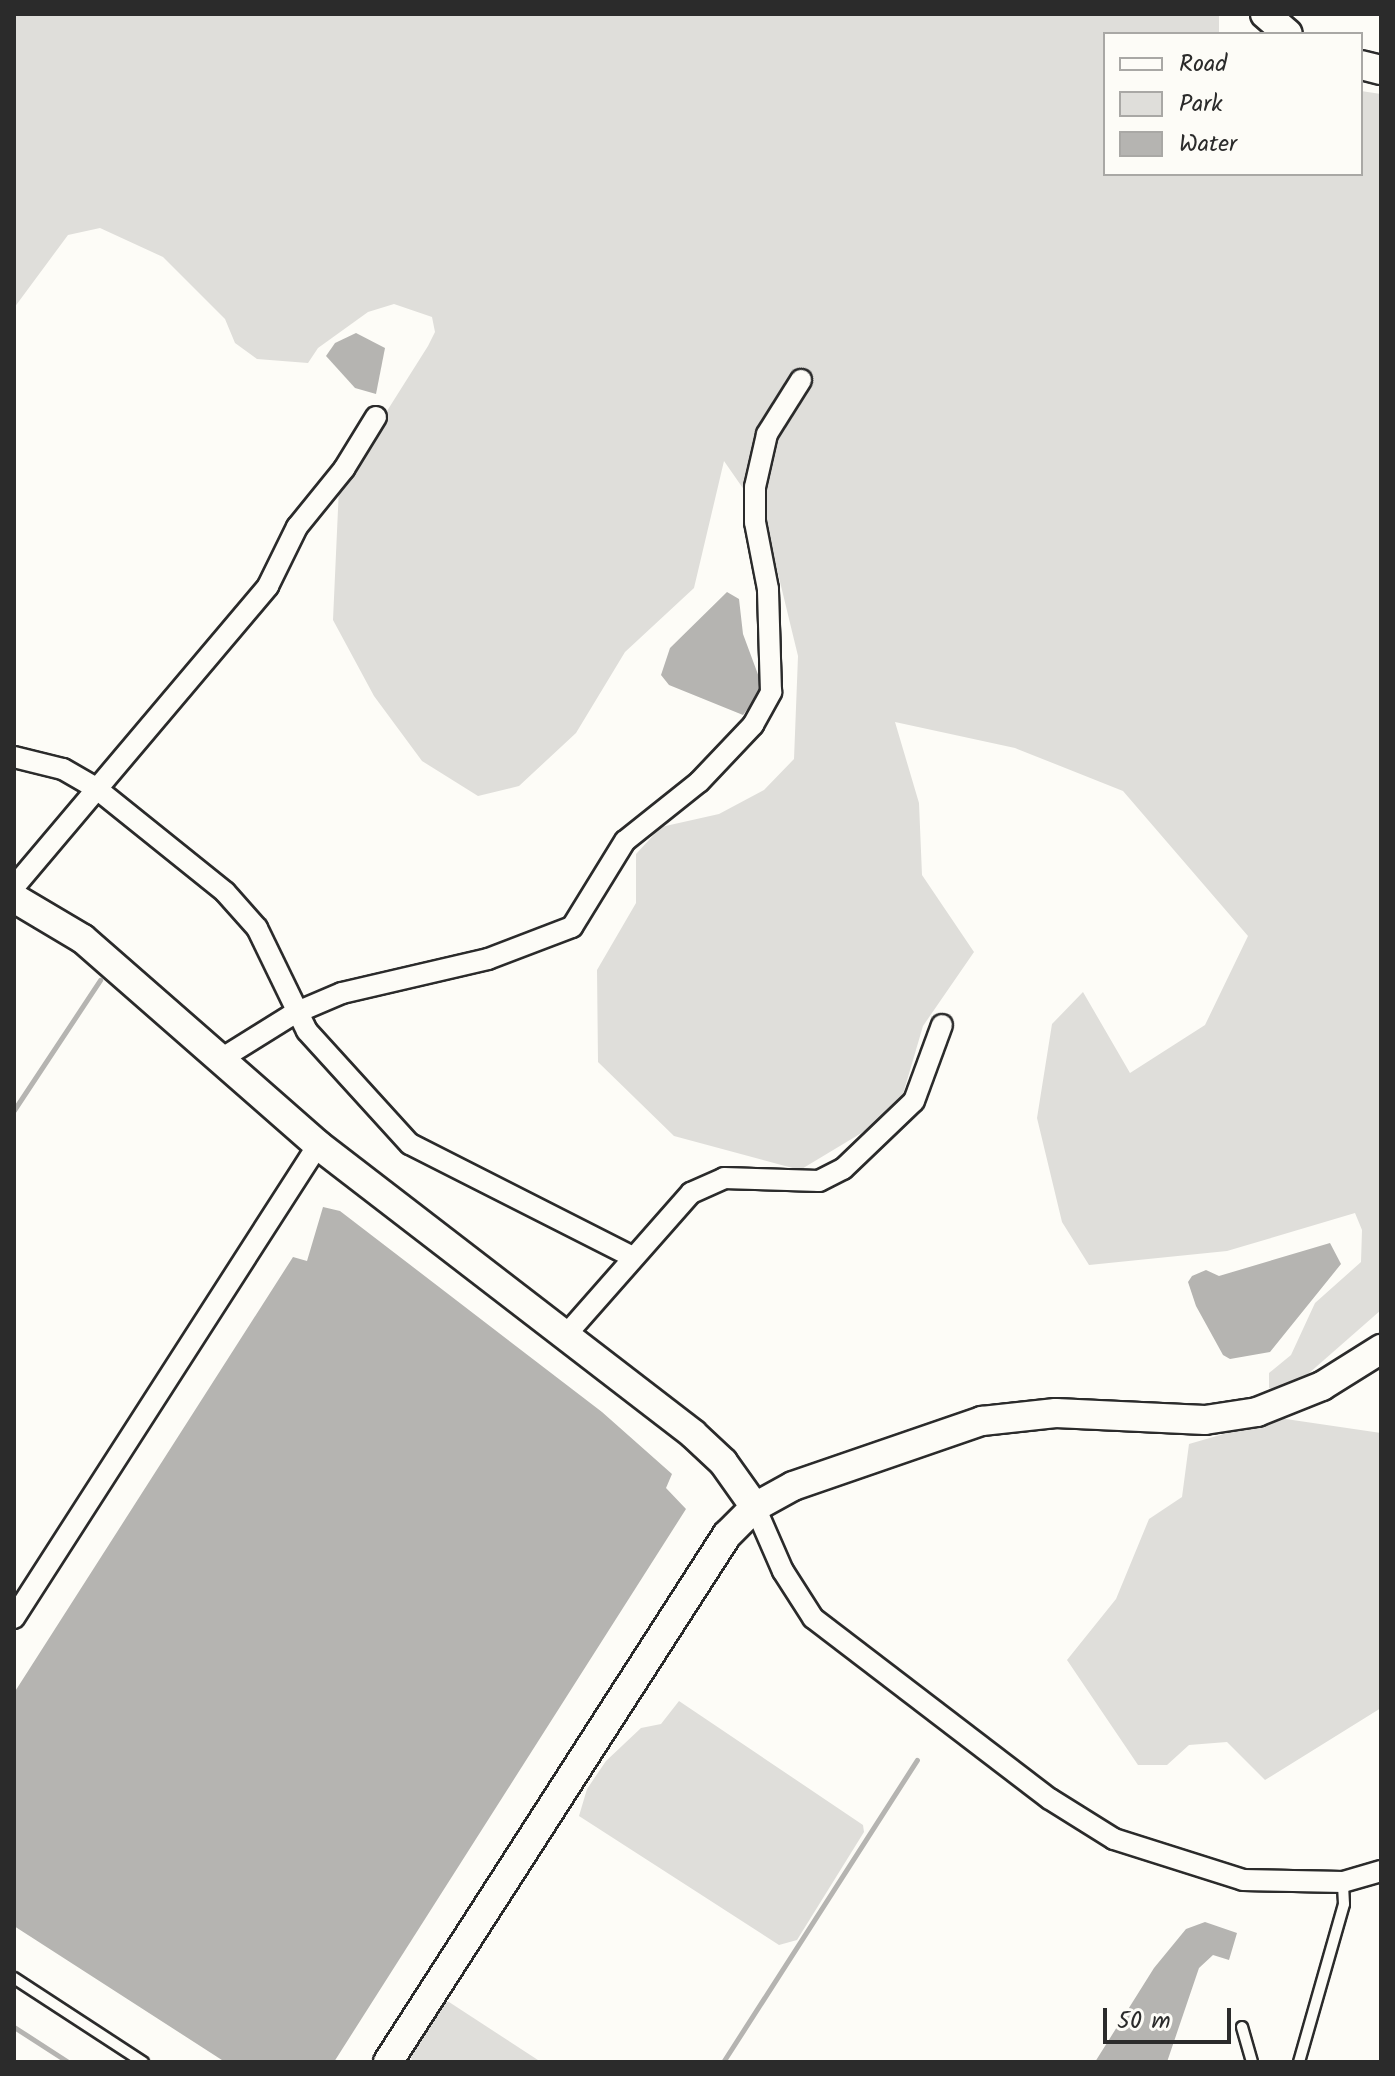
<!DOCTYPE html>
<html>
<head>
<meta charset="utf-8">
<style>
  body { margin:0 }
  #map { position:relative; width:1395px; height:2076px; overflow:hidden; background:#fdfcf7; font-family:Kalam,sans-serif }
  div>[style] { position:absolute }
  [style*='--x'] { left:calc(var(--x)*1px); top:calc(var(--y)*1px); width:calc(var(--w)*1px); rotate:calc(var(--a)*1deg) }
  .green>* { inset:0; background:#dfdeda }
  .water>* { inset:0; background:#b5b4b1 }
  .stream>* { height:5px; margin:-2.5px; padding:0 2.5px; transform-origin:2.5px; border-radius:2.5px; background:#b5b4b1 }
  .roads { filter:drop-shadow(2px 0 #2b2b2b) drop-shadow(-2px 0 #2b2b2b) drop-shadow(0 2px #2b2b2b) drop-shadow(0 -2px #2b2b2b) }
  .lane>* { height:10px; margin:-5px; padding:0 5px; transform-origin:5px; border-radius:5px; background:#fdfcf7 }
  .street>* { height:20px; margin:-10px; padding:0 10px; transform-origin:10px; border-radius:10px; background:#fdfcf7 }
  .secondary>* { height:28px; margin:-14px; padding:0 14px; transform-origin:14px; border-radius:14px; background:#fdfcf7 }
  span { translate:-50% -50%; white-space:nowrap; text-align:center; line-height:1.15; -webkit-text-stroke:6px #fdfcf7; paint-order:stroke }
  .frame { position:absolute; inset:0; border:16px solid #2b2b2b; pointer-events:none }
  .legend { position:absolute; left:1103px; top:32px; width:260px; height:144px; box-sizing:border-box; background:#fdfcf7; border:2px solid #a9a8a5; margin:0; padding:10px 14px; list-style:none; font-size:24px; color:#2b2b2b }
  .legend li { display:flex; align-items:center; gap:16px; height:40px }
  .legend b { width:40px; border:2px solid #a9a8a5 }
  .scale { position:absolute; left:1103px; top:2008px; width:128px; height:36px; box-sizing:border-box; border:4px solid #2b2b2b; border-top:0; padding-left:10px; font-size:24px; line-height:28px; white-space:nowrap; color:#2b2b2b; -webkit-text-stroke:6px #fdfcf7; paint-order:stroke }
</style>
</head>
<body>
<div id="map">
  <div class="green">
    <div style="clip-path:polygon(14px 14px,1219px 14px,1219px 34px,1105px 34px,1105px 174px,1361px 174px,1361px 91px,1381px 94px,1381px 1310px,1308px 1374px,1275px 1390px,1269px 1388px,1269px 1373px,1291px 1355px,1315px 1303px,1361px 1262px,1362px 1230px,1355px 1213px,1227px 1251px,1089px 1265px,1062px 1222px,1037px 1118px,1052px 1024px,1083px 992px,1130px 1073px,1205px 1025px,1248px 936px,1123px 791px,1015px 748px,895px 722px,919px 803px,922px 875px,974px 952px,923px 1026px,898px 1111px,800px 1170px,674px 1136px,598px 1062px,597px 970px,636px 903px,636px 854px,661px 827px,719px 814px,764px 790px,794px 759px,798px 656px,765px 520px,724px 461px,694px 588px,625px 652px,576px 733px,519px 786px,478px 796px,422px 761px,374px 696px,333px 620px,339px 487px,428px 346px,435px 332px,432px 317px,394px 304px,368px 312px,318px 348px,308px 363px,257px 359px,235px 343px,225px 319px,163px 257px,100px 228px,68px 235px,14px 308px)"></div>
    <div style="clip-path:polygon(1279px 1418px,1381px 1433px,1381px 1708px,1265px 1780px,1227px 1742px,1189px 1745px,1167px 1765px,1138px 1765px,1067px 1660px,1116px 1599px,1149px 1519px,1182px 1497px,1189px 1444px)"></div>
    <div style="clip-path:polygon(679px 1701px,863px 1825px,864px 1832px,797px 1940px,779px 1945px,579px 1816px,587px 1789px,606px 1761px,641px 1728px,661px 1724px)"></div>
    <div style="clip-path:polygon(445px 2002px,449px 2002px,541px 2062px,413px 2062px,408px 2053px)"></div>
  </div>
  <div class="water">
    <div style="clip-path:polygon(356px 333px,385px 348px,376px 394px,355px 388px,326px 356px,335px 343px)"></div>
    <div style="clip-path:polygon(727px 592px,739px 599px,743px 634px,763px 688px,743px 715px,669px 685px,661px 675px,670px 648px)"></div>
    <div style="clip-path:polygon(323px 1207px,340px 1211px,602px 1412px,672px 1474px,666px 1488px,686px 1509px,334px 2062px,225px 2062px,14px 1926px,14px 1693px,293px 1257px,307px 1261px)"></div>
    <div style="clip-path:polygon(1330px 1243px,1341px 1264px,1270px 1352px,1230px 1359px,1223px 1355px,1196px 1306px,1188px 1282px,1192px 1276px,1206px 1270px,1219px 1276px)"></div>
    <div style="clip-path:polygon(1205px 1922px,1237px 1933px,1229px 1960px,1213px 1955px,1199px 1968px,1167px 2062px,1095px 2062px,1154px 1968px,1186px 1929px)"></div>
  </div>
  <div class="stream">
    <div style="--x:14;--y:1110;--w:156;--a:-56.5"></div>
    <div style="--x:14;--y:2027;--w:64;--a:32.9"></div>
    <div style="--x:723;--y:2062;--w:359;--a:-57.3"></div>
  </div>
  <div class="roads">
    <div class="lane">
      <div style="--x:14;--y:1978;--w:154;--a:33.1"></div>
      <div style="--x:1242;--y:2027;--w:36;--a:74"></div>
      <div style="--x:1299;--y:2062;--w:164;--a:-74.1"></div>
      <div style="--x:1344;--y:1904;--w:22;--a:-93"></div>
    </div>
    <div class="street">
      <div style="--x:14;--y:757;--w:50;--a:13.8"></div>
      <div style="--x:63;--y:769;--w:39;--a:30"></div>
      <div style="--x:97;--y:789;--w:164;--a:38.8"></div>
      <div style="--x:225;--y:892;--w:48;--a:48.4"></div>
      <div style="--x:257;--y:928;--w:114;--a:64.1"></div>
      <div style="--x:307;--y:1031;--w:153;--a:47.7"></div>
      <div style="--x:410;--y:1144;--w:250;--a:26.9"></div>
      <div style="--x:14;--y:887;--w:394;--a:-49.8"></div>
      <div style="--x:268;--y:586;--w:66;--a:-63.8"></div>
      <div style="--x:297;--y:527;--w:75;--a:-51"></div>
      <div style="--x:344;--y:469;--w:61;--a:-58.4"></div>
      <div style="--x:221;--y:1059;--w:87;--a:-31.9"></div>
      <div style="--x:295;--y:1013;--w:51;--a:-23.1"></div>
      <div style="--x:342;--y:993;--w:150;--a:-13.1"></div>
      <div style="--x:488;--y:959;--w:90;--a:-20.9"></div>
      <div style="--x:572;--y:927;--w:101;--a:-58.4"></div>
      <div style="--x:625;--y:841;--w:95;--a:-38.6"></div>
      <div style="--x:699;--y:782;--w:79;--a:-46.5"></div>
      <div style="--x:753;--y:725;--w:38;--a:-61"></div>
      <div style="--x:771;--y:692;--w:103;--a:-91.7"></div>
      <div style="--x:768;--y:589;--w:68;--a:-101"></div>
      <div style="--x:755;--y:522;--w:35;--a:-90"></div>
      <div style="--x:755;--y:487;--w:54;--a:-77.2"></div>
      <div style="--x:767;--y:434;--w:64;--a:-57.8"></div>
      <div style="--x:565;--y:1336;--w:191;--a:-48.6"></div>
      <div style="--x:691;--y:1193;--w:36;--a:-24"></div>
      <div style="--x:724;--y:1178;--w:95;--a:1.8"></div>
      <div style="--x:819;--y:1181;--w:27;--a:-27"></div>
      <div style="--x:843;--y:1169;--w:98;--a:-43.8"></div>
      <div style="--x:914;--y:1101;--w:81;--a:-69.8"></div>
      <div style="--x:755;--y:1507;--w:70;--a:66.4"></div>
      <div style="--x:783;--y:1571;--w:56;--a:57.4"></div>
      <div style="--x:813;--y:1618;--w:298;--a:37.4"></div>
      <div style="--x:1050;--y:1799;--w:75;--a:32"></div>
      <div style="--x:1114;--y:1839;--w:135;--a:17.6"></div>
      <div style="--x:1243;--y:1880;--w:100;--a:1.1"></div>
      <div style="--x:1343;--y:1882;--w:40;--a:-16"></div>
      <div style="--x:14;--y:1618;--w:562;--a:-57.27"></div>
    </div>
    <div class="secondary">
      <div style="--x:1265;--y:14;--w:30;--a:41"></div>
      <div style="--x:1361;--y:65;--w:21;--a:14"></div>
      <div style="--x:14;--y:898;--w:80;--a:30.7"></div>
      <div style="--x:83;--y:939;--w:313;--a:41.2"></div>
      <div style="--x:318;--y:1145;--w:473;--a:37.6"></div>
      <div style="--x:693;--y:1434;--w:41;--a:43"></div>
      <div style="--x:723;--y:1462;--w:55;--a:54.6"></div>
      <div style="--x:388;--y:2062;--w:627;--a:-57.25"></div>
      <div style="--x:727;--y:1535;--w:40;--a:-45"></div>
      <div style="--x:755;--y:1507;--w:43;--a:-28.9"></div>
      <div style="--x:793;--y:1486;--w:200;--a:-19"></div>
      <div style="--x:982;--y:1421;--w:74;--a:-6.2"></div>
      <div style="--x:1056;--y:1413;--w:149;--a:2.7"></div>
      <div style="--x:1205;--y:1420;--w:53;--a:-8.7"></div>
      <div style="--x:1257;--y:1412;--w:70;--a:-21.8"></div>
      <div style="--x:1322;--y:1386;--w:70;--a:-32.1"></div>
    </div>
  </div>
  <div class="frame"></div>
  <ul class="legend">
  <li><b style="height:10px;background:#fdfcf7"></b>Road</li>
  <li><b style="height:22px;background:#dfdeda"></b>Park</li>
  <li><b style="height:22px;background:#b5b4b1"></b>Water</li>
  </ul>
  <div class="scale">50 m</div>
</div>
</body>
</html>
